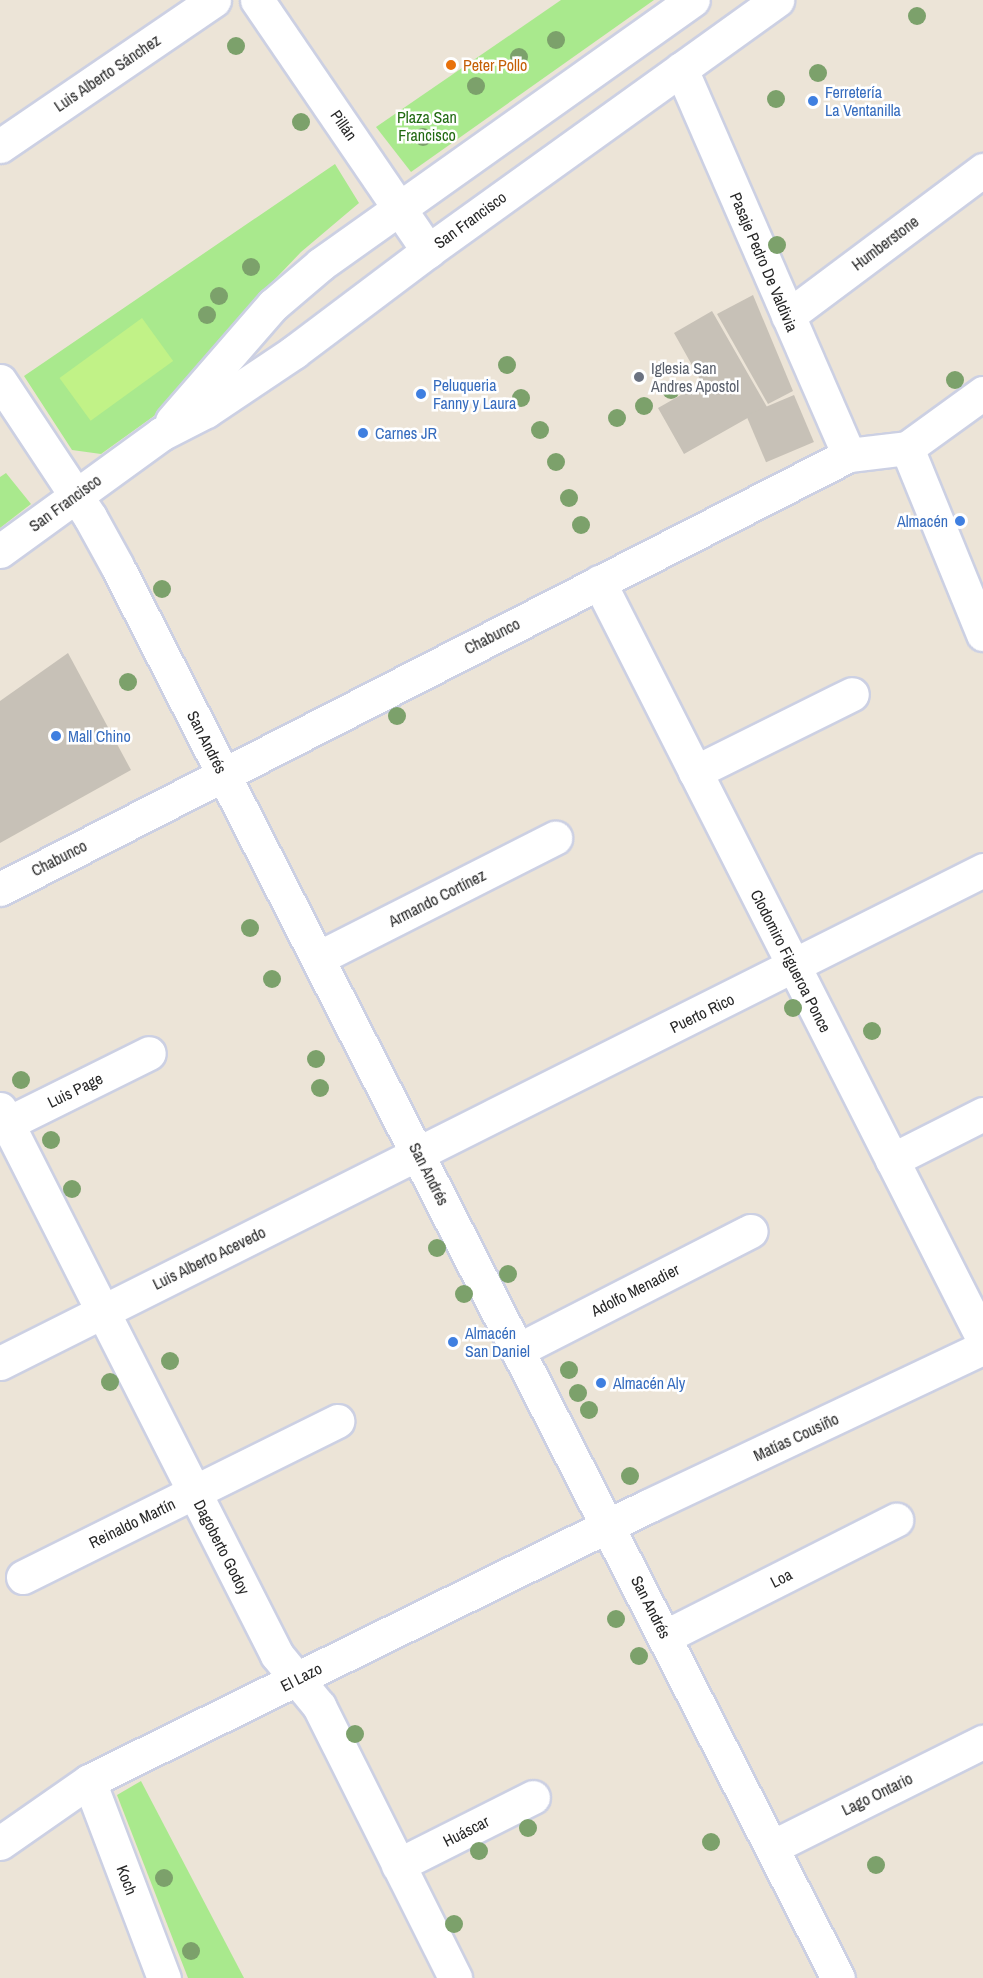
<!DOCTYPE html>
<html>
<head>
<meta charset="utf-8">
<style>
  body { margin:0 }
  #map { position:relative; width:983px; height:1978px; overflow:hidden; background:#ece4d7; font-family:"Archivo Narrow",sans-serif }
  div>[style] { position:absolute }
  [style*='--x'] { left:calc(var(--x)*1px); top:calc(var(--y)*1px); width:calc(var(--w)*1px); rotate:calc(var(--a)*1deg) }
  .green>* { inset:0; background:#a9e98d }
  .pitch>* { inset:0; background:#c1f287; transform-origin:0 0 }
  .building>* { inset:0; background:#c7c1b7; transform-origin:0 0 }
  .roads { filter:drop-shadow(2px 0 #ccd0e3) drop-shadow(-2px 0 #ccd0e3) drop-shadow(0 2px #ccd0e3) drop-shadow(0 -2px #ccd0e3) }
  .street>* { height:33px; margin:-16.5px; padding:0 16.5px; transform-origin:16.5px; border-radius:16.5px; background:#fff }
  .secondary>* { height:33px; margin:-16.5px; padding:0 16.5px; transform-origin:16.5px; border-radius:16.5px; background:#fff }
  .trees>* { width:18px; height:18px; margin:-9px; border-radius:50%; background:#7ca16b }
  .dots>* { width:16px; height:16px; translate:-50% -50%; box-sizing:border-box; border:3px solid #fff; border-radius:50% }
  span { translate:-50% -50%; white-space:nowrap; text-align:center; line-height:1.15; -webkit-text-stroke:5px #fff; paint-order:stroke }
  .food-label { font-size:16px; color:#c56008 }
  .left { translate:0 -50%; text-align:left }
  .street-label { font-size:16px; color:#282828 }
  .shop-label { font-size:16px; color:#366cbe }
  .right { translate:-100% -50%; text-align:right }
  .park-label { font-size:16px; color:#216a12 }
  .worship-label { font-size:16px; color:#5b616d }
</style>
</head>
<body>
<div id="map">
  <div class="green">
    <div style="clip-path:polygon(561px 0,654px 0,411px 172px,376px 127px)"></div>
    <div style="clip-path:polygon(335px 164px,359px 203px,301px 252px,258px 297px,189px 382px,154px 416px,101px 454px,72px 450px,24px 376px)"></div>
    <div style="clip-path:polygon(6px 473px,31px 504px,0 528px,0 477px)"></div>
    <div style="clip-path:polygon(141px 1781px,244px 1978px,188px 1978px,117px 1795px)"></div>
  </div>
  <div class="pitch">
    <div style="left:142px;top:318px;width:53px;height:102px;rotate:54deg"></div>
  </div>
  <div class="building">
    <div style="clip-path:polygon(753px 295px,793px 391px,768px 404px,717px 314px)"></div>
    <div style="clip-path:polygon(712px 311px,767px 407px,684px 454px,658px 408px,702px 383px,674px 333px)"></div>
    <div style="left:794px;top:395px;width:51px;height:52px;rotate:67deg"></div>
    <div style="clip-path:polygon(68px 653px,131px 770px,0 843px,0 701px)"></div>
  </div>
  <div class="roads">
    <div class="street">
      <div style="--x:257;--y:0;--w:304;--a:55.7"></div>
      <div style="--x:681;--y:69;--w:421;--a:66.5"></div>
      <div style="--x:0;--y:146;--w:259;--a:-34.3"></div>
      <div style="--x:788;--y:316;--w:244;--a:-36.8"></div>
      <div style="--x:907;--y:448;--w:201;--a:67.8"></div>
      <div style="--x:599;--y:582;--w:849;--a:63.1"></div>
      <div style="--x:695;--y:772;--w:175;--a:-26.4"></div>
      <div style="--x:0;--y:889;--w:953;--a:-27.08"></div>
      <div style="--x:849;--y:455;--w:58;--a:-6.9"></div>
      <div style="--x:907;--y:448;--w:94;--a:-35.9"></div>
      <div style="--x:318;--y:958;--w:266;--a:-26.9"></div>
      <div style="--x:0;--y:1109;--w:612;--a:63.1"></div>
      <div style="--x:277;--y:1655;--w:66;--a:50.5"></div>
      <div style="--x:319;--y:1706;--w:304;--a:63.4"></div>
      <div style="--x:0;--y:1127;--w:166;--a:-26.4"></div>
      <div style="--x:892;--y:1160;--w:102;--a:-26.8"></div>
      <div style="--x:520;--y:1349;--w:259;--a:-27.1"></div>
      <div style="--x:0;--y:1363;--w:1100;--a:-26.63"></div>
      <div style="--x:23;--y:1577;--w:351;--a:-26.4"></div>
      <div style="--x:666;--y:1636;--w:258;--a:-26.8"></div>
      <div style="--x:89;--y:1781;--w:211;--a:69.2"></div>
      <div style="--x:0;--y:1843;--w:108;--a:-34.9"></div>
      <div style="--x:89;--y:1781;--w:623;--a:-26.19"></div>
      <div style="--x:648;--y:1506;--w:370;--a:-25.3"></div>
      <div style="--x:772;--y:1847;--w:236;--a:-26.5"></div>
      <div style="--x:398;--y:1865;--w:151;--a:-26.7"></div>
    </div>
    <div class="secondary">
      <div style="--x:0;--y:381;--w:163;--a:56.5"></div>
      <div style="--x:90;--y:517;--w:56;--a:61.1"></div>
      <div style="--x:117;--y:566;--w:1585;--a:62.95"></div>
      <div style="--x:172;--y:421;--w:154;--a:-49"></div>
      <div style="--x:273;--y:305;--w:63;--a:-40.5"></div>
      <div style="--x:321;--y:264;--w:456;--a:-35.4"></div>
      <div style="--x:0;--y:551;--w:199;--a:-36"></div>
      <div style="--x:161;--y:434;--w:51;--a:-27.1"></div>
      <div style="--x:206;--y:411;--w:106;--a:-33.8"></div>
      <div style="--x:294;--y:352;--w:168;--a:-37"></div>
      <div style="--x:428;--y:251;--w:430;--a:-35.7"></div>
    </div>
  </div>
  <div class="trees">
    <div style="left:917px;top:16px"></div>
    <div style="left:556px;top:40px"></div>
    <div style="left:236px;top:46px"></div>
    <div style="left:519px;top:57px"></div>
    <div style="left:818px;top:73px"></div>
    <div style="left:476px;top:86px"></div>
    <div style="left:776px;top:99px"></div>
    <div style="left:301px;top:122px"></div>
    <div style="left:423px;top:137px"></div>
    <div style="left:777px;top:245px"></div>
    <div style="left:251px;top:267px"></div>
    <div style="left:219px;top:296px"></div>
    <div style="left:207px;top:315px"></div>
    <div style="left:507px;top:365px"></div>
    <div style="left:955px;top:380px"></div>
    <div style="left:671px;top:390px"></div>
    <div style="left:521px;top:398px"></div>
    <div style="left:644px;top:406px"></div>
    <div style="left:617px;top:418px"></div>
    <div style="left:540px;top:430px"></div>
    <div style="left:556px;top:462px"></div>
    <div style="left:569px;top:498px"></div>
    <div style="left:581px;top:525px"></div>
    <div style="left:162px;top:589px"></div>
    <div style="left:128px;top:682px"></div>
    <div style="left:397px;top:716px"></div>
    <div style="left:250px;top:928px"></div>
    <div style="left:272px;top:979px"></div>
    <div style="left:793px;top:1008px"></div>
    <div style="left:872px;top:1031px"></div>
    <div style="left:316px;top:1059px"></div>
    <div style="left:21px;top:1080px"></div>
    <div style="left:320px;top:1088px"></div>
    <div style="left:51px;top:1140px"></div>
    <div style="left:72px;top:1189px"></div>
    <div style="left:437px;top:1248px"></div>
    <div style="left:508px;top:1274px"></div>
    <div style="left:464px;top:1294px"></div>
    <div style="left:170px;top:1361px"></div>
    <div style="left:569px;top:1370px"></div>
    <div style="left:110px;top:1382px"></div>
    <div style="left:578px;top:1393px"></div>
    <div style="left:589px;top:1410px"></div>
    <div style="left:630px;top:1476px"></div>
    <div style="left:616px;top:1619px"></div>
    <div style="left:639px;top:1656px"></div>
    <div style="left:355px;top:1734px"></div>
    <div style="left:528px;top:1828px"></div>
    <div style="left:711px;top:1842px"></div>
    <div style="left:479px;top:1851px"></div>
    <div style="left:876px;top:1865px"></div>
    <div style="left:164px;top:1878px"></div>
    <div style="left:454px;top:1924px"></div>
    <div style="left:191px;top:1951px"></div>
  </div>
  <div class="dots">
    <div style="left:451px;top:65px;background:#e8710a"></div>
    <div style="left:813px;top:101px;background:#3f7fe0"></div>
    <div style="left:639px;top:377px;background:#6b7280"></div>
    <div style="left:421px;top:394px;background:#3f7fe0"></div>
    <div style="left:363px;top:433px;background:#3f7fe0"></div>
    <div style="left:960px;top:521px;background:#3f7fe0"></div>
    <div style="left:56px;top:736px;background:#3f7fe0"></div>
    <div style="left:453px;top:1342px;background:#3f7fe0"></div>
    <div style="left:601px;top:1383px;background:#3f7fe0"></div>
  </div>
  <div class="food-label">
    <span class="left" style="left:463px;top:65px">Peter Pollo</span>
  </div>
  <div class="street-label">
    <span style="left:107px;top:73px;rotate:-34deg">Luis Alberto Sánchez</span>
    <span style="left:344px;top:125px;rotate:55deg">Pillán</span>
    <span style="left:470px;top:220px;rotate:-36deg">San Francisco</span>
    <span style="left:885px;top:243px;rotate:-37deg">Humberstone</span>
    <span style="left:764px;top:262px;rotate:67deg">Pasaje Pedro De Valdivia</span>
    <span style="left:65px;top:503px;rotate:-36deg">San Francisco</span>
    <span style="left:492px;top:636px;rotate:-27deg">Chabunco</span>
    <span style="left:207px;top:742px;rotate:63deg">San Andrés</span>
    <span style="left:59px;top:858px;rotate:-27deg">Chabunco</span>
    <span style="left:437px;top:898px;rotate:-27deg">Armando Cortínez</span>
    <span style="left:791px;top:961px;rotate:63deg">Clodomiro Figueroa Ponce</span>
    <span style="left:702px;top:1013px;rotate:-26deg">Puerto Rico</span>
    <span style="left:75px;top:1090px;rotate:-26deg">Luis Page</span>
    <span style="left:429px;top:1174px;rotate:63deg">San Andrés</span>
    <span style="left:209px;top:1258px;rotate:-26deg">Luis Alberto Acevedo</span>
    <span style="left:635px;top:1290px;rotate:-27deg">Adolfo Menadier</span>
    <span style="left:796px;top:1437px;rotate:-25deg">Matías Cousiño</span>
    <span style="left:132px;top:1523px;rotate:-26deg">Reinaldo Martín</span>
    <span style="left:222px;top:1547px;rotate:63deg">Dagoberto Godoy</span>
    <span style="left:781px;top:1578px;rotate:-27deg">Loa</span>
    <span style="left:651px;top:1607px;rotate:63deg">San Andrés</span>
    <span style="left:301px;top:1677px;rotate:-27deg">El Lazo</span>
    <span style="left:877px;top:1794px;rotate:-26deg">Lago Ontario</span>
    <span style="left:466px;top:1831px;rotate:-27deg">Huáscar</span>
    <span style="left:127px;top:1880px;rotate:69deg">Koch</span>
  </div>
  <div class="shop-label">
    <span class="left" style="left:825px;top:101px">Ferretería<br>La Ventanilla</span>
    <span class="left" style="left:433px;top:394px">Peluqueria<br>Fanny y Laura</span>
    <span class="left" style="left:375px;top:433px">Carnes JR</span>
    <span class="right" style="left:948px;top:521px">Almacén</span>
    <span class="left" style="left:68px;top:736px">Mall Chino</span>
    <span class="left" style="left:465px;top:1342px">Almacén<br>San Daniel</span>
    <span class="left" style="left:613px;top:1383px">Almacén Aly</span>
  </div>
  <div class="park-label">
    <span style="left:427px;top:126px">Plaza San<br>Francisco</span>
  </div>
  <div class="worship-label">
    <span class="left" style="left:651px;top:377px">Iglesia San<br>Andres Apostol</span>
  </div>
</div>
</body>
</html>
